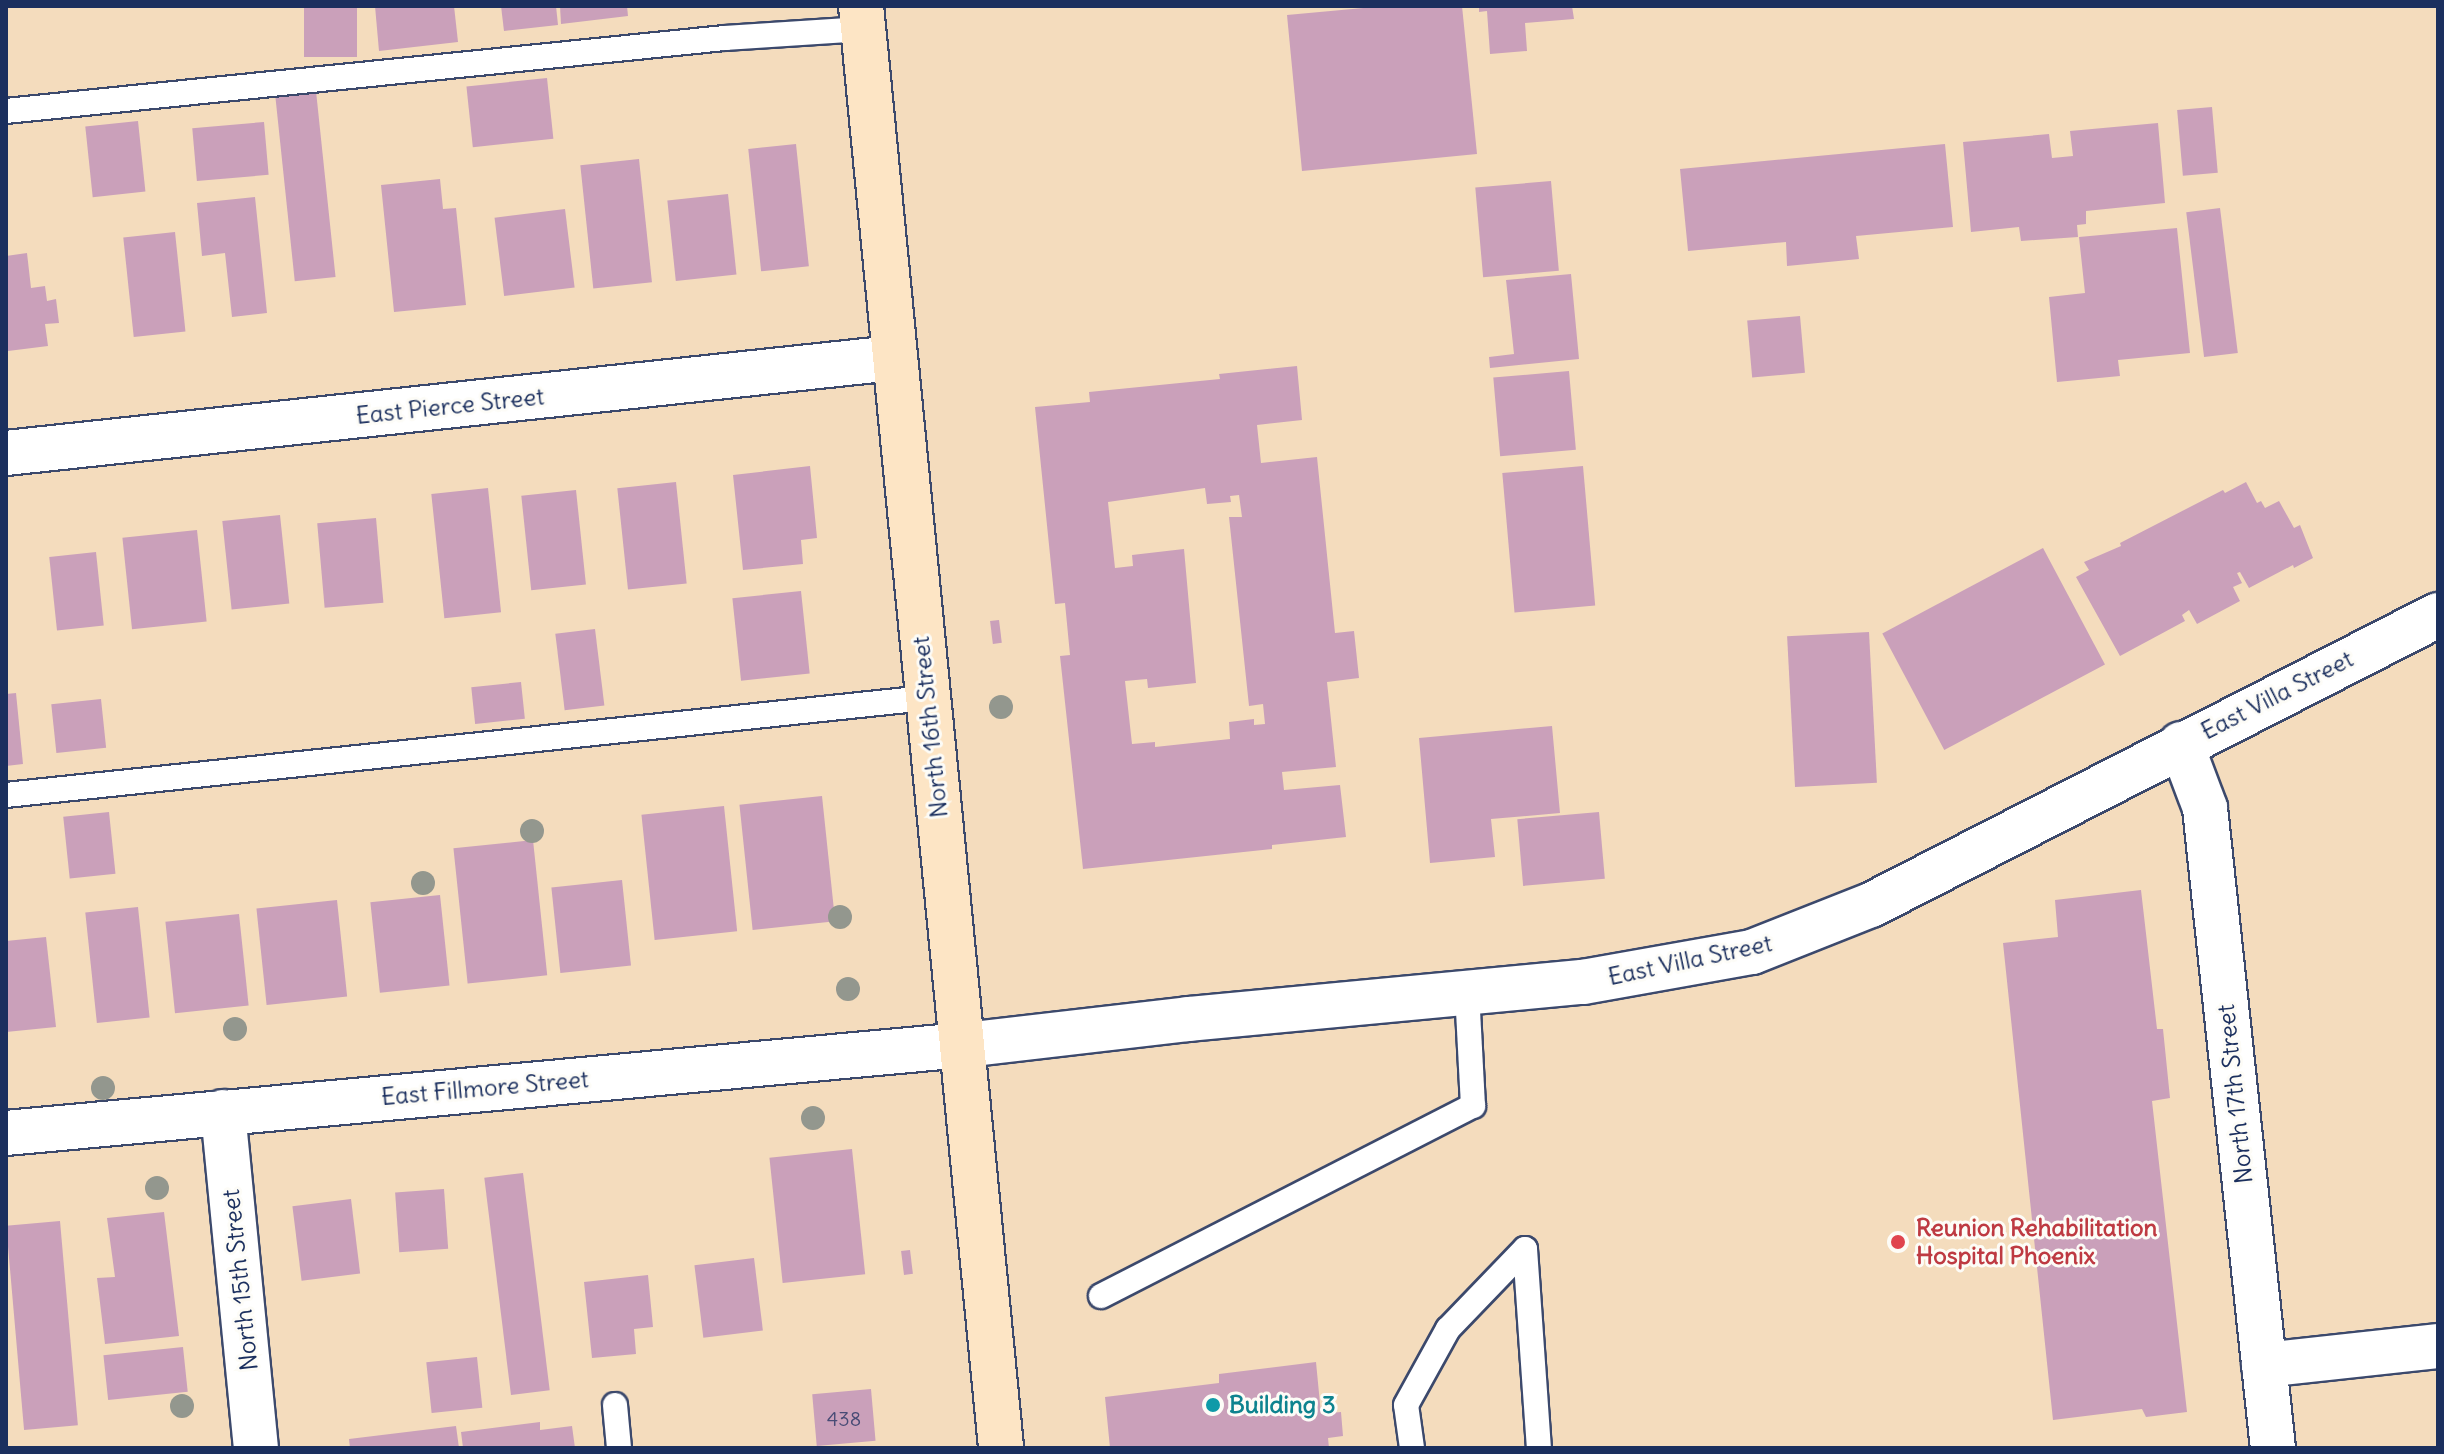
<!DOCTYPE html>
<html>
<head>
<meta charset="utf-8">
<style>
  body { margin:0 }
  #map { position:relative; width:2444px; height:1454px; overflow:hidden; background:#f4dcbd; font-family:Delius,sans-serif }
  div>[style] { position:absolute }
  [style*='--x'] { left:calc(var(--x)*1px); top:calc(var(--y)*1px); width:calc(var(--w)*1px); rotate:calc(var(--a)*1deg) }
  .building>* { inset:0; background:#caa0ba; transform-origin:0 0 }
  .roads { filter:drop-shadow(2px 0 #3c496c) drop-shadow(-2px 0 #3c496c) drop-shadow(0 2px #3c496c) drop-shadow(0 -2px #3c496c) }
  .service>* { height:24px; margin:-12px; padding:0 12px; transform-origin:12px; border-radius:12px; background:#fff }
  .minor>* { height:44px; margin:-22px; padding:0 22px; transform-origin:22px; border-radius:22px; background:#fff }
  .secondary>* { height:44px; margin:-22px; padding:0 22px; transform-origin:22px; border-radius:22px; background:#fde5c5 }
  .trees>* { width:24px; height:24px; margin:-12px; border-radius:50%; background:#93978e }
  .dots>* { width:22px; height:22px; translate:-50% -50%; box-sizing:border-box; border:4px solid #fdfcf7; border-radius:50% }
  span { translate:-50% -50%; white-space:nowrap; text-align:center; line-height:1.15; -webkit-text-stroke:6px #fdfcf7; paint-order:stroke }
  .number-label { font-size:20px; color:#474b75 }
  .number-label span { -webkit-text-stroke-width:0 }
  .street-label { font-size:24px; color:#1b2f5e }
  .health-label { font-size:24px; color:#be3a42; font-weight:700 }
  .left { translate:0 -50%; text-align:left }
  .culture-label { font-size:24px; color:#0d838f; font-weight:700 }
  .frame { position:absolute; inset:0; border:8px solid #1b2f5e; pointer-events:none }
</style>
</head>
<body>
<div id="map">
  <div class="building">
    <div style="left:304px;top:6px;width:53px;height:51px"></div>
    <div style="clip-path:polygon(375px 6px,454px 6px,458px 42px,379px 51px)"></div>
    <div style="clip-path:polygon(501px 6px,556px 6px,558px 25px,504px 31px)"></div>
    <div style="clip-path:polygon(560px 6px,627px 6px,628px 16px,561px 24px)"></div>
    <div style="clip-path:polygon(1385px 6px,1462px 6px,1477px 154px,1302px 171px,1287px 15px)"></div>
    <div style="clip-path:polygon(1479px 6px,1572px 6px,1574px 19px,1525px 23px,1527px 51px,1490px 54px,1487px 11px,1479px 12px)"></div>
    <div style="left:547px;top:78px;width:61px;height:81px;rotate:84deg"></div>
    <div style="left:316px;top:91px;width:187px;height:41px;rotate:84deg"></div>
    <div style="left:2212px;top:107px;width:66px;height:35px;rotate:85deg"></div>
    <div style="left:138px;top:121px;width:71px;height:53px;rotate:84deg"></div>
    <div style="left:264px;top:122px;width:53px;height:72px;rotate:85deg"></div>
    <div style="clip-path:polygon(2158px 123px,2165px 203px,2086px 211px,2086px 224px,2077px 225px,2078px 237px,2021px 241px,2019px 227px,1971px 232px,1963px 142px,2049px 134px,2052px 158px,2073px 156px,2070px 131px)"></div>
    <div style="left:796px;top:144px;width:123px;height:48px;rotate:84deg"></div>
    <div style="clip-path:polygon(1945px 144px,1953px 227px,1856px 236px,1859px 259px,1787px 266px,1786px 242px,1688px 251px,1680px 169px)"></div>
    <div style="left:639px;top:159px;width:124px;height:59px;rotate:84deg"></div>
    <div style="clip-path:polygon(440px 179px,443px 209px,456px 208px,466px 305px,394px 312px,381px 185px)"></div>
    <div style="left:1551px;top:181px;width:90px;height:76px;rotate:85deg"></div>
    <div style="left:728px;top:194px;width:81px;height:61px;rotate:84deg"></div>
    <div style="clip-path:polygon(255px 197px,267px 313px,232px 317px,225px 253px,202px 256px,197px 203px)"></div>
    <div style="left:2220px;top:208px;width:146px;height:34px;rotate:83deg"></div>
    <div style="left:565px;top:209px;width:79px;height:71px;rotate:83deg"></div>
    <div style="clip-path:polygon(2177px 228px,2190px 353px,2118px 360px,2120px 376px,2057px 382px,2049px 297px,2085px 293px,2079px 237px)"></div>
    <div style="left:175px;top:232px;width:100px;height:52px;rotate:84deg"></div>
    <div style="clip-path:polygon(27px 253px,31px 288px,45px 286px,47px 301px,56px 299px,59px 323px,45px 324px,48px 346px,8px 351px,6px 256px)"></div>
    <div style="clip-path:polygon(1571px 274px,1579px 359px,1490px 368px,1489px 357px,1514px 354px,1506px 280px)"></div>
    <div style="left:1800px;top:316px;width:57px;height:53px;rotate:85deg"></div>
    <div style="clip-path:polygon(evenodd,1297px 366px,1302px 420px,1257px 425px,1261px 463px,1317px 457px,1335px 633px,1354px 631px,1359px 678px,1327px 682px,1336px 767px,1282px 772px,1284px 790px,1340px 785px,1346px 837px,1272px 845px,1272px 849px,1083px 869px,1060px 656px,1070px 655px,1065px 603px,1055px 604px,1035px 407px,1090px 402px,1089px 392px,1220px 379px,1219px 374px,1297px 366px,1205px 488px,1207px 504px,1231px 502px,1230px 496px,1239px 495px,1242px 517px,1229px 517px,1249px 706px,1263px 704px,1265px 724px,1254px 725px,1254px 719px,1229px 722px,1230px 739px,1155px 747px,1155px 742px,1132px 744px,1125px 681px,1147px 679px,1148px 688px,1196px 683px,1184px 549px,1132px 555px,1133px 566px,1115px 568px,1108px 502px,1205px 488px)"></div>
    <div style="left:1569px;top:371px;width:79px;height:76px;rotate:85deg"></div>
    <div style="clip-path:polygon(810px 466px,817px 538px,801px 540px,803px 564px,743px 570px,733px 475px)"></div>
    <div style="left:1583px;top:466px;width:140px;height:81px;rotate:85deg"></div>
    <div style="left:676px;top:482px;width:102px;height:59px;rotate:84deg"></div>
    <div style="clip-path:polygon(2246px 482px,2257px 503px,2261px 501px,2265px 508px,2279px 501px,2294px 528px,2300px 525px,2313px 558px,2294px 568px,2293px 565px,2249px 588px,2240px 572px,2237px 573px,2242px 583px,2233px 587px,2240px 601px,2197px 624px,2189px 610px,2182px 615px,2185px 621px,2120px 656px,2076px 577px,2089px 570px,2084px 562px,2121px 546px,2120px 543px,2223px 490px,2225px 493px)"></div>
    <div style="left:488px;top:488px;width:125px;height:57px;rotate:84deg"></div>
    <div style="left:576px;top:490px;width:95px;height:55px;rotate:84deg"></div>
    <div style="left:280px;top:515px;width:89px;height:58px;rotate:84deg"></div>
    <div style="left:376px;top:518px;width:85px;height:59px;rotate:85deg"></div>
    <div style="left:197px;top:530px;width:92px;height:75px;rotate:84deg"></div>
    <div style="left:2043px;top:548px;width:132px;height:182px;rotate:62deg"></div>
    <div style="left:96px;top:552px;width:74px;height:47px;rotate:84deg"></div>
    <div style="left:801px;top:591px;width:83px;height:69px;rotate:84deg"></div>
    <div style="left:999px;top:620px;width:23px;height:9px;rotate:83deg"></div>
    <div style="left:595px;top:629px;width:77px;height:40px;rotate:83deg"></div>
    <div style="left:1869px;top:632px;width:151px;height:82px;rotate:87deg"></div>
    <div style="left:521px;top:682px;width:37px;height:50px;rotate:84deg"></div>
    <div style="clip-path:polygon(16px 693px,23px 764px,6px 766px,6px 694px)"></div>
    <div style="left:101px;top:699px;width:49px;height:50px;rotate:84deg"></div>
    <div style="clip-path:polygon(1552px 726px,1560px 813px,1491px 819px,1495px 857px,1430px 863px,1419px 738px)"></div>
    <div style="left:822px;top:796px;width:126px;height:83px;rotate:84deg"></div>
    <div style="left:724px;top:806px;width:126px;height:83px;rotate:84deg"></div>
    <div style="left:109px;top:812px;width:62px;height:46px;rotate:84deg"></div>
    <div style="left:1599px;top:812px;width:67px;height:82px;rotate:85deg"></div>
    <div style="left:533px;top:840px;width:136px;height:80px;rotate:84deg"></div>
    <div style="left:622px;top:880px;width:86px;height:71px;rotate:84deg"></div>
    <div style="clip-path:polygon(2141px 890px,2157px 1029px,2163px 1029px,2170px 1098px,2152px 1101px,2187px 1412px,2146px 1417px,2142px 1409px,2053px 1420px,2003px 943px,2058px 937px,2055px 900px)"></div>
    <div style="left:440px;top:895px;width:91px;height:70px;rotate:84deg"></div>
    <div style="left:337px;top:900px;width:97px;height:81px;rotate:84deg"></div>
    <div style="left:138px;top:907px;width:111px;height:53px;rotate:84deg"></div>
    <div style="left:239px;top:914px;width:92px;height:74px;rotate:84deg"></div>
    <div style="clip-path:polygon(46px 937px,56px 1027px,6px 1032px,6px 941px)"></div>
    <div style="left:852px;top:1149px;width:126px;height:83px;rotate:84deg"></div>
    <div style="left:523px;top:1173px;width:219px;height:39px;rotate:83deg"></div>
    <div style="left:444px;top:1189px;width:60px;height:49px;rotate:86deg"></div>
    <div style="left:351px;top:1199px;width:75px;height:59px;rotate:83deg"></div>
    <div style="clip-path:polygon(164px 1212px,179px 1336px,105px 1344px,97px 1278px,115px 1277px,107px 1218px)"></div>
    <div style="left:60px;top:1221px;width:205px;height:54px;rotate:85deg"></div>
    <div style="left:910px;top:1250px;width:24px;height:9px;rotate:83deg"></div>
    <div style="left:754px;top:1258px;width:73px;height:60px;rotate:83deg"></div>
    <div style="clip-path:polygon(648px 1275px,653px 1327px,634px 1329px,636px 1354px,592px 1358px,584px 1282px)"></div>
    <div style="left:183px;top:1347px;width:45px;height:80px;rotate:84deg"></div>
    <div style="left:477px;top:1357px;width:51px;height:51px;rotate:84deg"></div>
    <div style="clip-path:polygon(1316px 1362px,1321px 1414px,1341px 1412px,1343px 1436px,1328px 1438px,1329px 1448px,1110px 1448px,1105px 1397px,1219px 1383px,1219px 1374px)"></div>
    <div style="left:871px;top:1389px;width:52px;height:59px;rotate:85deg"></div>
    <div style="clip-path:polygon(540px 1422px,540px 1430px,572px 1426px,575px 1448px,463px 1448px,461px 1432px)"></div>
    <div style="clip-path:polygon(456px 1426px,459px 1448px,350px 1448px,349px 1439px)"></div>
  </div>
  <div class="roads">
    <div class="service">
      <div style="--x:6;--y:111;--w:723;--a:-5.8"></div>
      <div style="--x:725;--y:38;--w:138;--a:-3.7"></div>
      <div style="--x:6;--y:795;--w:925;--a:-6.02"></div>
      <div style="--x:1101;--y:1296;--w:418;--a:-27.1"></div>
      <div style="--x:1473;--y:1106;--w:113;--a:-93"></div>
      <div style="--x:615;--y:1405;--w:43;--a:84.7"></div>
      <div style="--x:1412;--y:1448;--w:43;--a:-97.9"></div>
      <div style="--x:1406;--y:1405;--w:87;--a:-61.1"></div>
      <div style="--x:1448;--y:1329;--w:111;--a:-46.1"></div>
      <div style="--x:1525;--y:1249;--w:199;--a:86"></div>
    </div>
    <div class="minor">
      <div style="--x:6;--y:453;--w:892;--a:-6.11"></div>
      <div style="--x:2181;--y:744;--w:68;--a:69.4"></div>
      <div style="--x:2205;--y:808;--w:644;--a:83.94"></div>
      <div style="--x:223;--y:1112;--w:338;--a:84.4"></div>
      <div style="--x:6;--y:1133;--w:962;--a:-5.25"></div>
      <div style="--x:964;--y:1045;--w:226;--a:-6.6"></div>
      <div style="--x:1188;--y:1019;--w:397;--a:-5.4"></div>
      <div style="--x:1583;--y:982;--w:172;--a:-10.1"></div>
      <div style="--x:1752;--y:952;--w:128;--a:-21.6"></div>
      <div style="--x:1871;--y:905;--w:637;--a:-27.09"></div>
      <div style="--x:2264;--y:1365;--w:175;--a:-6.2"></div>
    </div>
    <div class="secondary">
      <div style="--x:861;--y:6;--w:1449;--a:84.45"></div>
    </div>
  </div>
  <div class="trees">
    <div style="left:1001px;top:707px"></div>
    <div style="left:532px;top:831px"></div>
    <div style="left:423px;top:883px"></div>
    <div style="left:840px;top:917px"></div>
    <div style="left:848px;top:989px"></div>
    <div style="left:235px;top:1029px"></div>
    <div style="left:103px;top:1088px"></div>
    <div style="left:813px;top:1118px"></div>
    <div style="left:157px;top:1188px"></div>
    <div style="left:182px;top:1406px"></div>
  </div>
  <div class="dots">
    <div style="left:1898px;top:1242px;background:#e0444e"></div>
    <div style="left:1213px;top:1405px;background:#0f9aa8"></div>
  </div>
  <div class="number-label">
    <span style="left:844px;top:1418px">438</span>
  </div>
  <div class="street-label">
    <span style="left:450px;top:406px;rotate:-6deg">East Pierce Street</span>
    <span style="left:2277px;top:695px;rotate:-27deg">East Villa Street</span>
    <span style="left:930px;top:727px;rotate:-96deg">North 16th Street</span>
    <span style="left:1690px;top:960px;rotate:-12deg">East Villa Street</span>
    <span style="left:485px;top:1088px;rotate:-5deg">East Fillmore Street</span>
    <span style="left:2235px;top:1094px;rotate:-96deg">North 17th Street</span>
    <span style="left:240px;top:1280px;rotate:-96deg">North 15th Street</span>
  </div>
  <div class="health-label">
    <span class="left" style="left:1916px;top:1242px">Reunion Rehabilitation<br>Hospital Phoenix</span>
  </div>
  <div class="culture-label">
    <span class="left" style="left:1229px;top:1405px">Building 3</span>
  </div>
  <div class="frame"></div>
</div>
</body>
</html>
